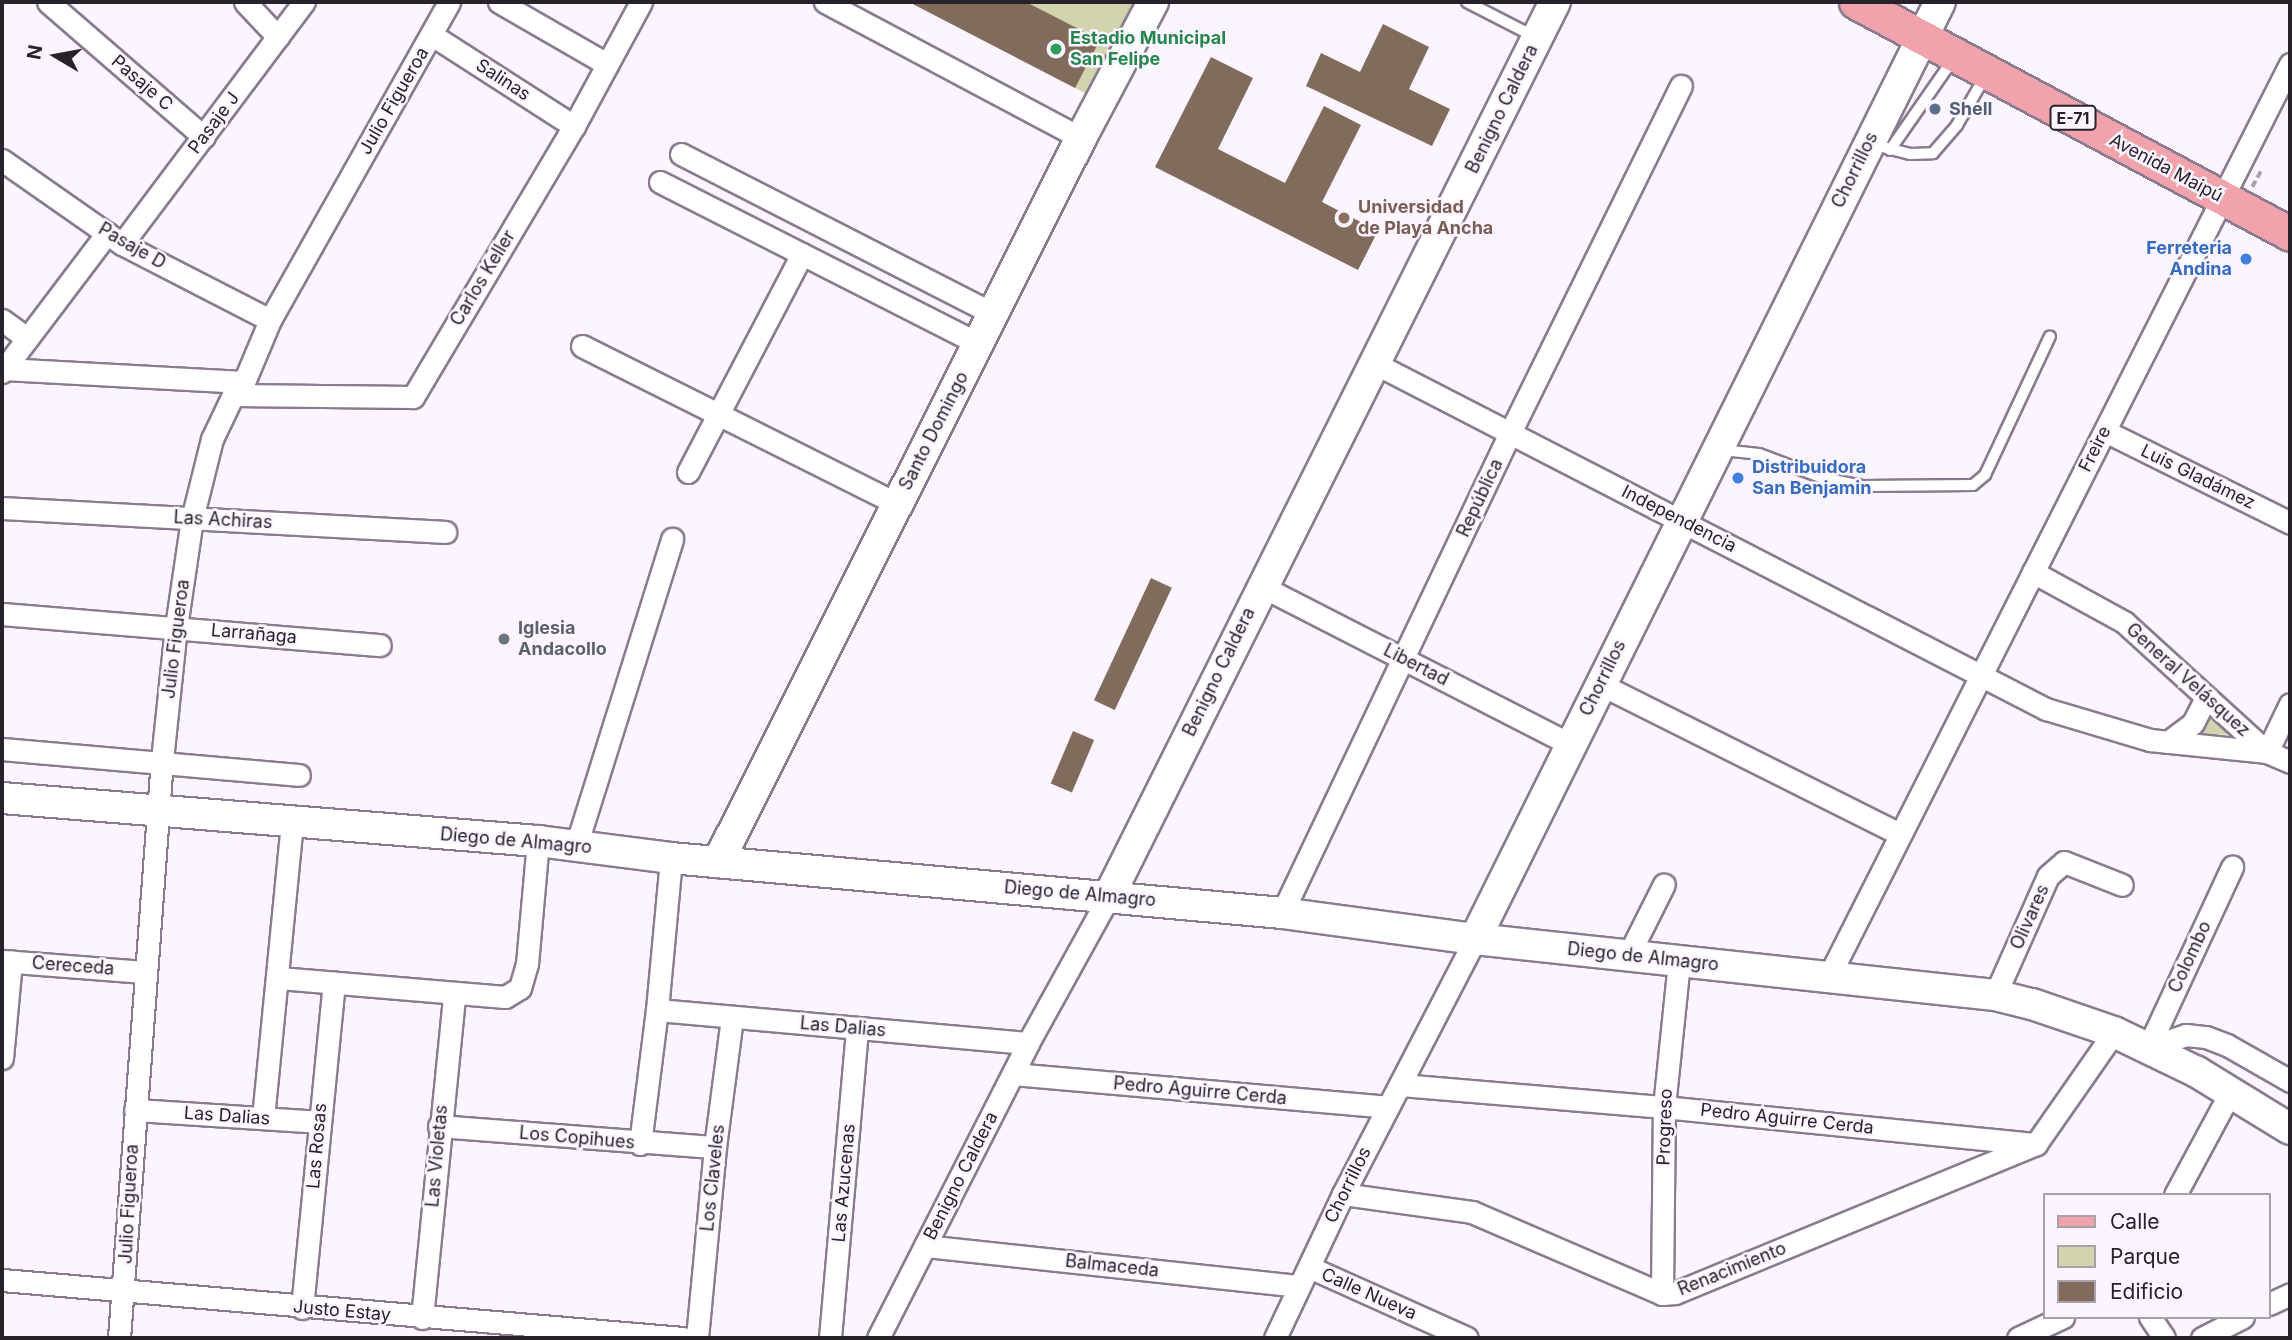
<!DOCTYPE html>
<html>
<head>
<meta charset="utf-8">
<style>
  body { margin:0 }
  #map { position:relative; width:2292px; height:1340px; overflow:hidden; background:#fcf5ff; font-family:Inter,sans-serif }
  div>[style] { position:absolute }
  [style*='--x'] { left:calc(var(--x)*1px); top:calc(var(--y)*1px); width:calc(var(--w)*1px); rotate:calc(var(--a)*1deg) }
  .green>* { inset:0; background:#d1d4ac }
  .building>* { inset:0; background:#816b5c; transform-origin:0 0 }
  .path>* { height:3.5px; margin-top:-1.75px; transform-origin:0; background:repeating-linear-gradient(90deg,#a9a2ac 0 7px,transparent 0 10.5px) }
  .roads { filter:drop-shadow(2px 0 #8a7b90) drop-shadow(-2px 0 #8a7b90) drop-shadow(0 2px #8a7b90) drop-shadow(0 -2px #8a7b90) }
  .lane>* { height:10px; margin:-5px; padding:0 5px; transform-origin:5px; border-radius:5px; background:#fff }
  .street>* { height:21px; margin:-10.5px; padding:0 10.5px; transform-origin:10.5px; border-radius:10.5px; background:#fff }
  .secondary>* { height:30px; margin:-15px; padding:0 15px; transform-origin:15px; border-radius:15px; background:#fff }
  .primary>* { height:33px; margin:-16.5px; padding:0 16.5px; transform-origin:16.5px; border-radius:16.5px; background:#f1a3ac }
  .dots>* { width:19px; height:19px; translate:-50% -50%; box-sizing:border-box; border:4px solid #fcf5ff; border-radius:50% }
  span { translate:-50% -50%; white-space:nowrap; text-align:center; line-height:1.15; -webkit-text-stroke:5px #fcf5ff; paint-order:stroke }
  .shield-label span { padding:2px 5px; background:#fcf5ff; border:2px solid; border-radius:5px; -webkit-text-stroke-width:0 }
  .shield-label { font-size:16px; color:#28222b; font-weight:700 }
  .leisure-label { font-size:18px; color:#27864d; font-weight:700 }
  .left { translate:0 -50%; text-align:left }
  .street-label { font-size:18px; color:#28222b }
  .service-label { font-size:18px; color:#4e5e75; font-weight:700 }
  .education-label { font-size:18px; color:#785e54; font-weight:700 }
  .shop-label { font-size:18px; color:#366cbe; font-weight:700 }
  .right { translate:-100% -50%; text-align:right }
  .worship-label { font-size:18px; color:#5b616d; font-weight:700 }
  .frame { position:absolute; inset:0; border:4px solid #28222b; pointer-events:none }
  .legend { position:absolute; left:2043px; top:1193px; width:228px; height:126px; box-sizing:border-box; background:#fcf5ff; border:2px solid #a7a1aa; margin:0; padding:9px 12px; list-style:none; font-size:21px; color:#28222b }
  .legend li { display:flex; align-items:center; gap:14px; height:35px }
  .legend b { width:35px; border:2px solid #a7a1aa }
  .north { position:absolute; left:21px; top:21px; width:70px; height:70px; -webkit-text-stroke:5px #fcf5ff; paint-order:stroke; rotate:280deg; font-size:19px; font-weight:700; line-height:28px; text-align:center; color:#28222b }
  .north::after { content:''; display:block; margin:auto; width:24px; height:32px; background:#28222b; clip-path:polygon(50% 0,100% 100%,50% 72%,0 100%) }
</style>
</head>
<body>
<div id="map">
  <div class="green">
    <div style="clip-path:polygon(909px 2px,1150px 2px,1114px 47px,1087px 94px)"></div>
    <div style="clip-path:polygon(2211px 714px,2232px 734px,2197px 736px)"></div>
  </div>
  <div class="building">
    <div style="clip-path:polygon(909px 2px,1026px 2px,1100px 40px,1075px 88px)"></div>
    <div style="clip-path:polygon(1383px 24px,1429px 47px,1409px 89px,1450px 109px,1432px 146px,1306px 86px,1321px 53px,1360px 72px)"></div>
    <div style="clip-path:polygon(1211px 57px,1253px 78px,1218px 149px,1285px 183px,1324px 106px,1361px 125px,1322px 202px,1378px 231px,1358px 270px,1155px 167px)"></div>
    <div style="left:1151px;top:578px;width:23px;height:135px;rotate:25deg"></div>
    <div style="left:1073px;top:731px;width:23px;height:57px;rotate:23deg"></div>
  </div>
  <div class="path">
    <div style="--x:2252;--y:187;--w:18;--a:-61"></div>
  </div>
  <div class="roads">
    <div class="lane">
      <div style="--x:1467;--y:2;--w:76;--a:27.2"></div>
      <div style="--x:1871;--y:144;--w:40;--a:14.4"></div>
      <div style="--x:1910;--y:154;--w:23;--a:-2"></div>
      <div style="--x:1933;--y:153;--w:37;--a:-49"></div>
      <div style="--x:1957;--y:125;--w:58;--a:-59.9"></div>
      <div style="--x:1890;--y:150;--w:112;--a:-55.2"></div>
      <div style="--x:1722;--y:450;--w:37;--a:6"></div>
      <div style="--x:1759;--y:454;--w:68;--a:20.6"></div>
      <div style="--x:1823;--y:478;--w:41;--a:11.3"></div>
      <div style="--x:1863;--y:486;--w:110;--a:-0.5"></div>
      <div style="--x:1973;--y:485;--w:16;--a:-40"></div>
      <div style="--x:1985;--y:475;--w:153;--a:-64.9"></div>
    </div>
    <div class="street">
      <div style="--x:48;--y:2;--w:206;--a:40.9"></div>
      <div style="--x:245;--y:2;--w:48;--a:46.7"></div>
      <div style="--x:499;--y:2;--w:125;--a:29.9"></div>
      <div style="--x:825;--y:2;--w:290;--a:28"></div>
      <div style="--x:432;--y:35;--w:169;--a:32.7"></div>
      <div style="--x:681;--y:154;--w:351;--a:27.1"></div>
      <div style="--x:2;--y:160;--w:146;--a:35"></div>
      <div style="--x:122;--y:244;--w:166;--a:27.2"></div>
      <div style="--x:660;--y:182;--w:356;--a:26.9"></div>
      <div style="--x:122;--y:244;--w:303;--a:-53.1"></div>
      <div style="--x:2;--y:320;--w:31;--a:36"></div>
      <div style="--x:582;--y:346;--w:352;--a:26.6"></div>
      <div style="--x:1376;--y:364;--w:754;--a:27.25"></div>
      <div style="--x:2046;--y:709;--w:109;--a:16.6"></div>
      <div style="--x:2150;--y:740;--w:118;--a:5.9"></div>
      <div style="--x:4;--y:369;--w:240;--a:3.1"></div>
      <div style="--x:2;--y:372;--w:174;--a:-52.9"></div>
      <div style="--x:233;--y:395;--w:180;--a:0.6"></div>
      <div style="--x:413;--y:397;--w:315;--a:-59.3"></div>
      <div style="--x:574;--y:126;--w:141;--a:-61.6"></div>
      <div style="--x:2105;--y:431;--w:207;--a:26.4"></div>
      <div style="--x:688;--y:472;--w:246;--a:-62.4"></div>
      <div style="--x:2;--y:508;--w:444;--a:3.1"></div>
      <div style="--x:2033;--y:572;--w:104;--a:28.8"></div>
      <div style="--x:2124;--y:622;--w:193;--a:42.3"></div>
      <div style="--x:2267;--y:752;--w:25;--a:23"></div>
      <div style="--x:1261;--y:586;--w:347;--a:27.1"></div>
      <div style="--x:2;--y:614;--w:379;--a:4.7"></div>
      <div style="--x:1600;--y:684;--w:335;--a:26.6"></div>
      <div style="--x:2168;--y:742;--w:31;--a:-37"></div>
      <div style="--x:2193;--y:723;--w:29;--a:-63"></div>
      <div style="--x:2;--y:749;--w:298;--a:5"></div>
      <div style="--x:2267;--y:752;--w:53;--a:-64.4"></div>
      <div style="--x:576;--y:846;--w:322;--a:-72.6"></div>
      <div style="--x:1282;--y:913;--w:531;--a:-64.59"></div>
      <div style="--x:1510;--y:433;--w:387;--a:-63.8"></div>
      <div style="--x:1628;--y:956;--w:80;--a:-63.4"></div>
      <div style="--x:2;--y:961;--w:142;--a:4.4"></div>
      <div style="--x:1829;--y:976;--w:1022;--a:-63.18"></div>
      <div style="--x:279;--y:978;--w:227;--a:4.8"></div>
      <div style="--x:505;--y:997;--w:17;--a:-31"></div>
      <div style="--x:520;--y:988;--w:25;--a:-74"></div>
      <div style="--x:527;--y:964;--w:123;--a:-84.9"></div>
      <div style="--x:1995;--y:995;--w:130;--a:-66"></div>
      <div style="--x:2048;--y:876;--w:21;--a:-41"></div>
      <div style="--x:2064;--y:862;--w:62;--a:21.6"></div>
      <div style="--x:657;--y:1010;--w:372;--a:5.1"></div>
      <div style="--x:2148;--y:1048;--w:200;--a:-65.1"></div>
      <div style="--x:2148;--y:1048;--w:40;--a:-18.9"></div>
      <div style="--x:2186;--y:1035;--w:20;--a:6"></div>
      <div style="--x:2206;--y:1037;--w:22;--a:21"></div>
      <div style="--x:2227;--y:1045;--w:73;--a:29.7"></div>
      <div style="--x:2;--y:1058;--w:97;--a:-84.7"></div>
      <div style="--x:1013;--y:1074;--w:375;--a:5"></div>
      <div style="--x:1401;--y:1085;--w:264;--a:4.8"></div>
      <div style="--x:1664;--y:1107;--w:374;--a:5.7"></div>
      <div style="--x:2036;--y:1144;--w:136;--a:-55.1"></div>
      <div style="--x:135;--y:1110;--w:184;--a:3.7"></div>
      <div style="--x:263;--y:1118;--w:296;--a:-84.4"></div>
      <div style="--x:439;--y:1126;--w:277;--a:4.4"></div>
      <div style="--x:640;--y:1144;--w:135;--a:-82.8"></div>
      <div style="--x:657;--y:1010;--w:153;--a:-84.7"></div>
      <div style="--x:1343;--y:1194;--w:130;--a:7.9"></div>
      <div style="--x:1472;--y:1212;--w:207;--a:23.3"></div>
      <div style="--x:1662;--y:1294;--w:13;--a:-4"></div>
      <div style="--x:1675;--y:1293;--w:388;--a:-22.4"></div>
      <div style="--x:2175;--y:1195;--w:118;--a:-61.7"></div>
      <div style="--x:925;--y:1246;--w:376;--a:6.1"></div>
      <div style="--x:1309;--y:1267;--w:173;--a:24.2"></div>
      <div style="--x:2;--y:1280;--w:683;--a:4.87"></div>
      <div style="--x:1662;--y:1294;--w:187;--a:-89.4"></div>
      <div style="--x:1664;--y:1107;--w:147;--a:-84.1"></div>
      <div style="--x:2269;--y:1304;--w:23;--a:-25"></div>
      <div style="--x:302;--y:1308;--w:327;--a:-84.4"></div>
      <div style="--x:2150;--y:1317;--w:25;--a:56"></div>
      <div style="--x:422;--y:1318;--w:325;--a:-84.3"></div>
      <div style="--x:119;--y:1338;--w:580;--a:-85.75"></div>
      <div style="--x:162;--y:760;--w:134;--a:-84"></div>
      <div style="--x:176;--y:627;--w:109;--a:-81.6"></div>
      <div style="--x:192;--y:519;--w:82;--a:-76"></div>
      <div style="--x:212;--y:439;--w:49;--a:-64.5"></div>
      <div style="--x:233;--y:395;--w:17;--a:-50"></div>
      <div style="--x:244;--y:382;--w:67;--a:-67.2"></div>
      <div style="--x:270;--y:320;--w:365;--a:-60.6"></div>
      <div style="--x:697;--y:1338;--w:192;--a:-84.6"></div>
      <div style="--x:715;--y:1147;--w:130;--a:-82.5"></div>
      <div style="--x:830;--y:1338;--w:311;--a:-85"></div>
      <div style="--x:878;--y:1338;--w:331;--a:-63"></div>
      <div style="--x:1028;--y:1043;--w:168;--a:-61.1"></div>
      <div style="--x:1275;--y:1338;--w:159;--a:-64.7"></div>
      <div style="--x:1343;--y:1194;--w:287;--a:-62.6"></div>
      <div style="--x:2018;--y:1338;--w:50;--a:-25"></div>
      <div style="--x:2202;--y:1338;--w:46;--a:-27.1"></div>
    </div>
    <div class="secondary">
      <div style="--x:2;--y:798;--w:538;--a:4.59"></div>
      <div style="--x:538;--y:841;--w:134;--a:7.3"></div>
      <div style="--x:671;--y:858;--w:613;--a:5.14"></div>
      <div style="--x:1282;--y:913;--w:195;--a:7.7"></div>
      <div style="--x:1475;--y:939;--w:523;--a:6.15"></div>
      <div style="--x:1995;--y:995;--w:38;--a:14"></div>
      <div style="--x:2032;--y:1004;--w:87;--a:18.9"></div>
      <div style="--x:2114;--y:1032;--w:92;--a:25.7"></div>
      <div style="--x:2197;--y:1072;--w:109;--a:31.5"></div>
      <div style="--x:718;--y:862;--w:810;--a:-63.37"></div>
      <div style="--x:1081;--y:138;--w:154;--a:-62.1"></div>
      <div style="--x:1109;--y:896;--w:999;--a:-63.49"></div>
      <div style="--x:1475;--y:939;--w:1046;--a:-63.61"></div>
    </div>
    <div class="primary">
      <div style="--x:1856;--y:2;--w:492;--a:28.1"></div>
    </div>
  </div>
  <div class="dots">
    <div style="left:1056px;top:49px;background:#2e9e5b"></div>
    <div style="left:1935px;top:109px;background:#5c6f8a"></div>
    <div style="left:1344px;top:218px;background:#8d6e63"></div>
    <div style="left:2246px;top:259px;background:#3f7fe0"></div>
    <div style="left:1738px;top:478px;background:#3f7fe0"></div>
    <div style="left:504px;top:639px;background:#6b7280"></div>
  </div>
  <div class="shield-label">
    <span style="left:2073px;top:118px">E-71</span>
  </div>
  <div class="leisure-label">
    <span class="left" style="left:1070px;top:49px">Estadio Municipal<br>San Felipe</span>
  </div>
  <div class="street-label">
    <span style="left:503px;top:80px;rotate:33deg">Salinas</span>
    <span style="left:142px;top:83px;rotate:41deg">Pasaje C</span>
    <span style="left:394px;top:101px;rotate:-60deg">Julio Figueroa</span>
    <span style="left:1502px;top:109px;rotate:-64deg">Benigno Caldera</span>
    <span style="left:214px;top:123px;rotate:-53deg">Pasaje J</span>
    <span style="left:2166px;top:168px;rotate:28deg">Avenida Maipú</span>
    <span style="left:1855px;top:170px;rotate:-64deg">Chorrillos</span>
    <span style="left:132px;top:246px;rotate:30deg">Pasaje D</span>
    <span style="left:483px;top:278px;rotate:-59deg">Carlos Keller</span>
    <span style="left:934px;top:431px;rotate:-63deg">Santo Domingo</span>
    <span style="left:2095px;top:449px;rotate:-63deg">Freire</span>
    <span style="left:2198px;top:477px;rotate:26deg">Luis Gladámez</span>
    <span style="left:1480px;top:498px;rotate:-65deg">República</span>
    <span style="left:1679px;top:519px;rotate:27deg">Independencia</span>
    <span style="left:223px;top:520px;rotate:3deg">Las Achiras</span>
    <span style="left:254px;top:634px;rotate:5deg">Larrañaga</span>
    <span style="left:176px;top:639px;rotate:-83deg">Julio Figueroa</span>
    <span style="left:1416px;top:665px;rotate:27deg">Libertad</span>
    <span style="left:1219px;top:672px;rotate:-64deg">Benigno Caldera</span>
    <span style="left:1603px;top:678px;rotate:-64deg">Chorrillos</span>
    <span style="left:2188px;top:680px;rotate:42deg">General Velásquez</span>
    <span style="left:516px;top:841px;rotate:5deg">Diego de Almagro</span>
    <span style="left:1080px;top:894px;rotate:5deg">Diego de Almagro</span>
    <span style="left:2030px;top:917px;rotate:-66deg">Olivares</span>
    <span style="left:1643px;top:957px;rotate:6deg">Diego de Almagro</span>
    <span style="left:2190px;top:957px;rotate:-65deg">Colombo</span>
    <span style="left:73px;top:966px;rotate:4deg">Cereceda</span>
    <span style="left:843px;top:1027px;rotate:5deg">Las Dalias</span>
    <span style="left:1200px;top:1091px;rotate:5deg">Pedro Aguirre Cerda</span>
    <span style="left:227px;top:1116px;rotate:4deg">Las Dalias</span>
    <span style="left:1787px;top:1119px;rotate:6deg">Pedro Aguirre Cerda</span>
    <span style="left:1665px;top:1127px;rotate:-88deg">Progreso</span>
    <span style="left:577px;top:1138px;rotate:5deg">Los Copihues</span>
    <span style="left:317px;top:1146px;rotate:-85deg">Las Rosas</span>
    <span style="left:437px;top:1156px;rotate:-85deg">Las Violetas</span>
    <span style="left:961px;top:1176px;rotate:-63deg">Benigno Caldera</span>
    <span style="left:713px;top:1178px;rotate:-84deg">Los Claveles</span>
    <span style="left:844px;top:1183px;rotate:-85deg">Las Azucenas</span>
    <span style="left:1348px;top:1185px;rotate:-64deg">Chorrillos</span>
    <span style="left:129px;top:1204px;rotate:-87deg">Julio Figueroa</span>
    <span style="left:1112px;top:1266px;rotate:6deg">Balmaceda</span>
    <span style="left:1732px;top:1269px;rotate:-22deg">Renacimiento</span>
    <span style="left:1369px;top:1294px;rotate:24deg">Calle Nueva</span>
    <span style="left:342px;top:1311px;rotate:5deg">Justo Estay</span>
  </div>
  <div class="service-label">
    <span class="left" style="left:1949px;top:109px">Shell</span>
  </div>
  <div class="education-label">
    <span class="left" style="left:1358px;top:218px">Universidad<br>de Playa Ancha</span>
  </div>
  <div class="shop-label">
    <span class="right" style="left:2232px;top:259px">Ferreteria<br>Andina</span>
    <span class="left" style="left:1752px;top:478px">Distribuidora<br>San Benjamin</span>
  </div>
  <div class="worship-label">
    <span class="left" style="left:518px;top:639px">Iglesia<br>Andacollo</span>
  </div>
  <div class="frame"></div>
  <ul class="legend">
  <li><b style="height:9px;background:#f1a3ac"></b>Calle</li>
  <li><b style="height:19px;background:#d1d4ac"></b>Parque</li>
  <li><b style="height:19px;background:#816b5c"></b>Edificio</li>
  </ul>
  <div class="north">N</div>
</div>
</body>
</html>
